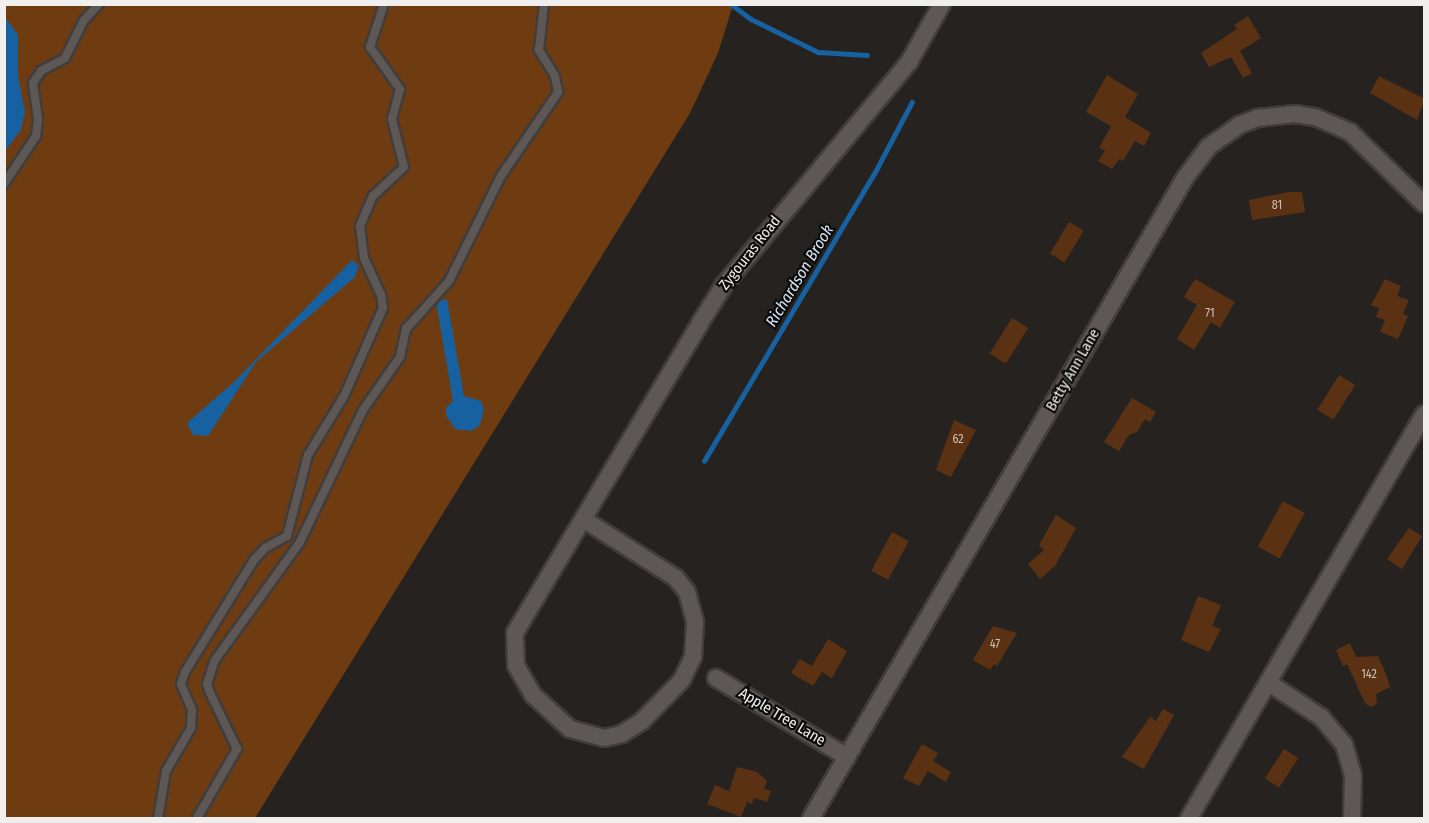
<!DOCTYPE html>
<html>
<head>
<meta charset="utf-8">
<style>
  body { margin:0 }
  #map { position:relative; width:1429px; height:823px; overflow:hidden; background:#26221f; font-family:"Fira Sans Condensed",sans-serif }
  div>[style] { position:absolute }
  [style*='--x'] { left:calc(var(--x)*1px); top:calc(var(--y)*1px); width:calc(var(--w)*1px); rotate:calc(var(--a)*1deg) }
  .green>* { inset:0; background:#6f3b11 }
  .water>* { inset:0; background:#1761a0 }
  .stream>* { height:4.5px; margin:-2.25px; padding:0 2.25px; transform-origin:2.25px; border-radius:2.25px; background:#1761a0 }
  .building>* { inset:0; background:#5a3213; transform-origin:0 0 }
  .roads { filter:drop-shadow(2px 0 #413d3b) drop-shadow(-2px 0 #413d3b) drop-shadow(0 2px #413d3b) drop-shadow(0 -2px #413d3b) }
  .lane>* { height:8px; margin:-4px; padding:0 4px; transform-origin:4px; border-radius:4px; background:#5d5855 }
  .street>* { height:16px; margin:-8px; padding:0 8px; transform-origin:8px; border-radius:8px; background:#5d5855 }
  span { translate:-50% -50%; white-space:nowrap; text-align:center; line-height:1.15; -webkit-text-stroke:4.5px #0d0c0b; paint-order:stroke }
  .number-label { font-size:12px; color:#cbc0b6 }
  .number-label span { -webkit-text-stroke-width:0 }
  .street-label { font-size:15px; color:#f1efed }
  .water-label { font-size:16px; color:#d3e4f6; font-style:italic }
  .frame { position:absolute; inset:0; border:6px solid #f1efed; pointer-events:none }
</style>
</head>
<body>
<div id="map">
  <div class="green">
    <div style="clip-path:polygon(5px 5px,733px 5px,718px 53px,690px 113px,255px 818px,5px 818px)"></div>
  </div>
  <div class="water">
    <div style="clip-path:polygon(5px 17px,18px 35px,18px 76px,25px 112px,21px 130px,5px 151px)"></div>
    <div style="clip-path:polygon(352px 260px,359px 266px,355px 277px,256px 362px,208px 436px,193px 435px,187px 423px,234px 382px)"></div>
    <div style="clip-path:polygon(447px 299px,464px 396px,481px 401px,484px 410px,480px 425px,471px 431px,455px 429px,446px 415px,446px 408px,453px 401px,436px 302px)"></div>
  </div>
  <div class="stream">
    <div style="--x:731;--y:4;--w:25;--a:37"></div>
    <div style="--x:751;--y:19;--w:75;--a:26.2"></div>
    <div style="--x:818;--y:52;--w:49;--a:3.5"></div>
    <div style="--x:704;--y:461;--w:334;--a:-59.4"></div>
    <div style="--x:874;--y:174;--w:81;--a:-62.2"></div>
  </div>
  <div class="building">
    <div style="clip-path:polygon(1248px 16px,1261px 38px,1240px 51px,1252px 73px,1243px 78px,1231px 57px,1209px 67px,1201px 53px,1237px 29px,1234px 25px)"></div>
    <div style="clip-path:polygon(1107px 75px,1138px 94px,1125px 117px,1151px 133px,1144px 146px,1135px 141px,1123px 161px,1119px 159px,1112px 169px,1098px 161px,1105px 151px,1099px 148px,1111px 126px,1086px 112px)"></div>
    <div style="clip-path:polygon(1379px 76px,1425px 99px,1417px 120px,1370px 93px)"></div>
    <div style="clip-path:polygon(1288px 192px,1302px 192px,1305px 212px,1252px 220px,1249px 200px)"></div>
    <div style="left:1069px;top:222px;width:17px;height:37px;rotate:31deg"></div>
    <div style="clip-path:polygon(1195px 279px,1235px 302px,1220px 328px,1211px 322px,1194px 350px,1177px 339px,1197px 305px,1184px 297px)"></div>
    <div style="clip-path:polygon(1385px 279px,1401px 286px,1397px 296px,1409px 300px,1403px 314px,1408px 316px,1398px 339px,1380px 332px,1385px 320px,1376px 317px,1379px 308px,1371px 305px)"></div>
    <div style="left:1012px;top:318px;width:19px;height:42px;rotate:32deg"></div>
    <div style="left:1339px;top:375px;width:19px;height:41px;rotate:32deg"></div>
    <div style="clip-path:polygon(1132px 398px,1156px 412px,1150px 422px,1145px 419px,1137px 432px,1129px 435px,1119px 451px,1104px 442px)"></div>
    <div style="clip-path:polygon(954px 420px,976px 430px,951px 477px,936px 470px)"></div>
    <div style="left:1283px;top:501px;width:25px;height:52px;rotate:29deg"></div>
    <div style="clip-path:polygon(1056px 515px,1076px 528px,1055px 566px,1040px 579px,1028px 564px,1044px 550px,1039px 545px)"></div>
    <div style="clip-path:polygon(1409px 528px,1422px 536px,1402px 569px,1387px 559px)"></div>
    <div style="left:892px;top:532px;width:19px;height:44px;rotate:28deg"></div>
    <div style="clip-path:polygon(1198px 596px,1221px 605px,1212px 626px,1221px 629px,1209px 652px,1181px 640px)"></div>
    <div style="clip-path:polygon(993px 626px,1017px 633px,997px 666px,994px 664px,990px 670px,973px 660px)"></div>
    <div style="clip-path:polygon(828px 639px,847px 651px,832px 678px,822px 672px,813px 686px,791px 673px,800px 659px,812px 666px)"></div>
    <div style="clip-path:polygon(1350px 643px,1356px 657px,1378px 656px,1386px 674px,1390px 687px,1376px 694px,1377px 704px,1371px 707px,1365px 703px,1347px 664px,1343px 666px,1336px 650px)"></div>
    <div style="clip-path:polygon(1163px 709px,1174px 715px,1144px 769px,1122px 757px,1150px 717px,1156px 721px)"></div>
    <div style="clip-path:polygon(922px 744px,938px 753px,933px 761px,951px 772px,946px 782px,928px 771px,919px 786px,903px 778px)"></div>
    <div style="left:1284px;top:749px;width:17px;height:35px;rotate:33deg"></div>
    <div style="clip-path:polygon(737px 767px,757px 772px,767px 781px,764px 789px,771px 791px,767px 802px,754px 798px,752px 804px,747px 802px,741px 817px,707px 804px,715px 785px,729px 791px)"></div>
  </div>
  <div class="roads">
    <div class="lane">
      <div style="--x:4;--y:184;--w:58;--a:-56.3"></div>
      <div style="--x:36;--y:136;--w:17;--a:-83"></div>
      <div style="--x:38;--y:119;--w:36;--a:-98"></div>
      <div style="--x:33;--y:83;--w:14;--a:-56"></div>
      <div style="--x:41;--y:71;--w:27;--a:-28"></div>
      <div style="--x:65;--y:58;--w:42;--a:-63.4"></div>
      <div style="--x:84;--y:20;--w:22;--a:-47"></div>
      <div style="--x:158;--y:818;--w:48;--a:-80.3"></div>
      <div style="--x:166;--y:771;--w:50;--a:-59.8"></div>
      <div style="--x:191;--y:728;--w:18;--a:-87"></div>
      <div style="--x:192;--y:710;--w:28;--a:-113"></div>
      <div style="--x:181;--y:684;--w:13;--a:-72"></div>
      <div style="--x:185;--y:672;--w:132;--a:-58.4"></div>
      <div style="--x:254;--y:560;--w:16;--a:-47"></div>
      <div style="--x:265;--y:548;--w:25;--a:-29"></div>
      <div style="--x:287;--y:536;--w:84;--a:-75.5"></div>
      <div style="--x:308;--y:455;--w:69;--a:-58.6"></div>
      <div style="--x:344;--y:396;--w:96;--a:-66.1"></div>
      <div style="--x:383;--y:308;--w:13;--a:-99"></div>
      <div style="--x:381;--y:295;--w:41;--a:-114.7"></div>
      <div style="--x:364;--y:258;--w:32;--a:-97"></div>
      <div style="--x:360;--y:226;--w:33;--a:-67"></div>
      <div style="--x:373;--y:196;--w:42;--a:-43.1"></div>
      <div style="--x:404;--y:167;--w:49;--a:-104"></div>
      <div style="--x:392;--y:119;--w:31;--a:-75"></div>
      <div style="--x:400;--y:89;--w:52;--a:-125.5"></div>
      <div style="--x:370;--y:47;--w:45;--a:-72"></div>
      <div style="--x:197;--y:818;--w:80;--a:-59.9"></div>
      <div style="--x:237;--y:749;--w:62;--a:-115.7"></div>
      <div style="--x:210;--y:693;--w:9;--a:-108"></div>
      <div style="--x:207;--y:684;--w:25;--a:-72"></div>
      <div style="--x:215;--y:660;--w:145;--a:-54.2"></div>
      <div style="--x:300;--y:542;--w:146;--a:-64.5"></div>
      <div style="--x:363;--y:410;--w:65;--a:-55.1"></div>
      <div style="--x:400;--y:357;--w:29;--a:-78"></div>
      <div style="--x:406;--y:329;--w:64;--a:-48.1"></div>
      <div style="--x:449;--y:281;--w:117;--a:-63.7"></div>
      <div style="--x:501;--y:176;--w:102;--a:-55.8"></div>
      <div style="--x:558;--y:92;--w:16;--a:-101"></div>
      <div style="--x:555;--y:76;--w:31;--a:-122"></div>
      <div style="--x:539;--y:50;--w:46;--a:-83.8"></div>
    </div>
    <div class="street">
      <div style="--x:583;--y:519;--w:110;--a:32.4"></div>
      <div style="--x:676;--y:578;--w:18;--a:52"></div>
      <div style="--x:687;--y:592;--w:31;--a:75"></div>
      <div style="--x:695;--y:622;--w:35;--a:93"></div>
      <div style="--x:693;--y:657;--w:25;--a:116"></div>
      <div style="--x:682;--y:680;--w:57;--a:134.3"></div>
      <div style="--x:642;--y:721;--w:24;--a:147"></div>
      <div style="--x:622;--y:734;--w:18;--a:167"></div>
      <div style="--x:604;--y:738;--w:35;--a:-165"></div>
      <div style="--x:570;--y:729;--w:50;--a:-137.4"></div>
      <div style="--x:533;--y:695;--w:34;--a:-120"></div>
      <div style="--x:516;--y:665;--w:32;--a:-92"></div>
      <div style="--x:515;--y:633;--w:8;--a:-60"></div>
      <div style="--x:519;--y:626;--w:353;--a:-59.1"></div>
      <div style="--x:700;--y:323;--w:45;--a:-57.7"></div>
      <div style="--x:724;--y:285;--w:290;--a:-50.3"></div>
      <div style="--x:909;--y:62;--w:67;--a:-60.4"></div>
      <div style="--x:716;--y:678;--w:153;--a:31.1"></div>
      <div style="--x:1269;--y:683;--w:62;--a:33.2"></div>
      <div style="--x:1321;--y:717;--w:35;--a:50"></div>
      <div style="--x:1344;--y:744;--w:32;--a:74"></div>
      <div style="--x:1353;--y:775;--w:43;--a:91.3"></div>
      <div style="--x:811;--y:818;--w:741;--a:-59.7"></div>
      <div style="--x:1185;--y:178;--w:39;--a:-53"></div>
      <div style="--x:1208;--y:147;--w:38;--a:-35"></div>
      <div style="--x:1239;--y:125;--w:19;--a:-21"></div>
      <div style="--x:1257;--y:118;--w:38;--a:-6"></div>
      <div style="--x:1295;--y:114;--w:20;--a:9"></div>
      <div style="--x:1315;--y:117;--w:38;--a:23"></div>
      <div style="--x:1350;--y:132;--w:103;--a:44.2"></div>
      <div style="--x:1189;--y:818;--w:467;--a:-59.8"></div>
    </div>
  </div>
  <div class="number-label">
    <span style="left:1277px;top:206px">81</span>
    <span style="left:1210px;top:314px">71</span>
    <span style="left:958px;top:440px">62</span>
    <span style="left:995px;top:645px">47</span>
    <span style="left:1369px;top:675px">142</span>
  </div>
  <div class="street-label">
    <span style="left:750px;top:253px;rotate:-52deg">Zygouras Road</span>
    <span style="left:1073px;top:370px;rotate:-60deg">Betty Ann Lane</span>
    <span style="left:782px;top:717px;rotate:31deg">Apple Tree Lane</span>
  </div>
  <div class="water-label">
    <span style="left:800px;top:276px;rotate:-59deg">Richardson Brook</span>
  </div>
  <div class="frame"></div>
</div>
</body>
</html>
